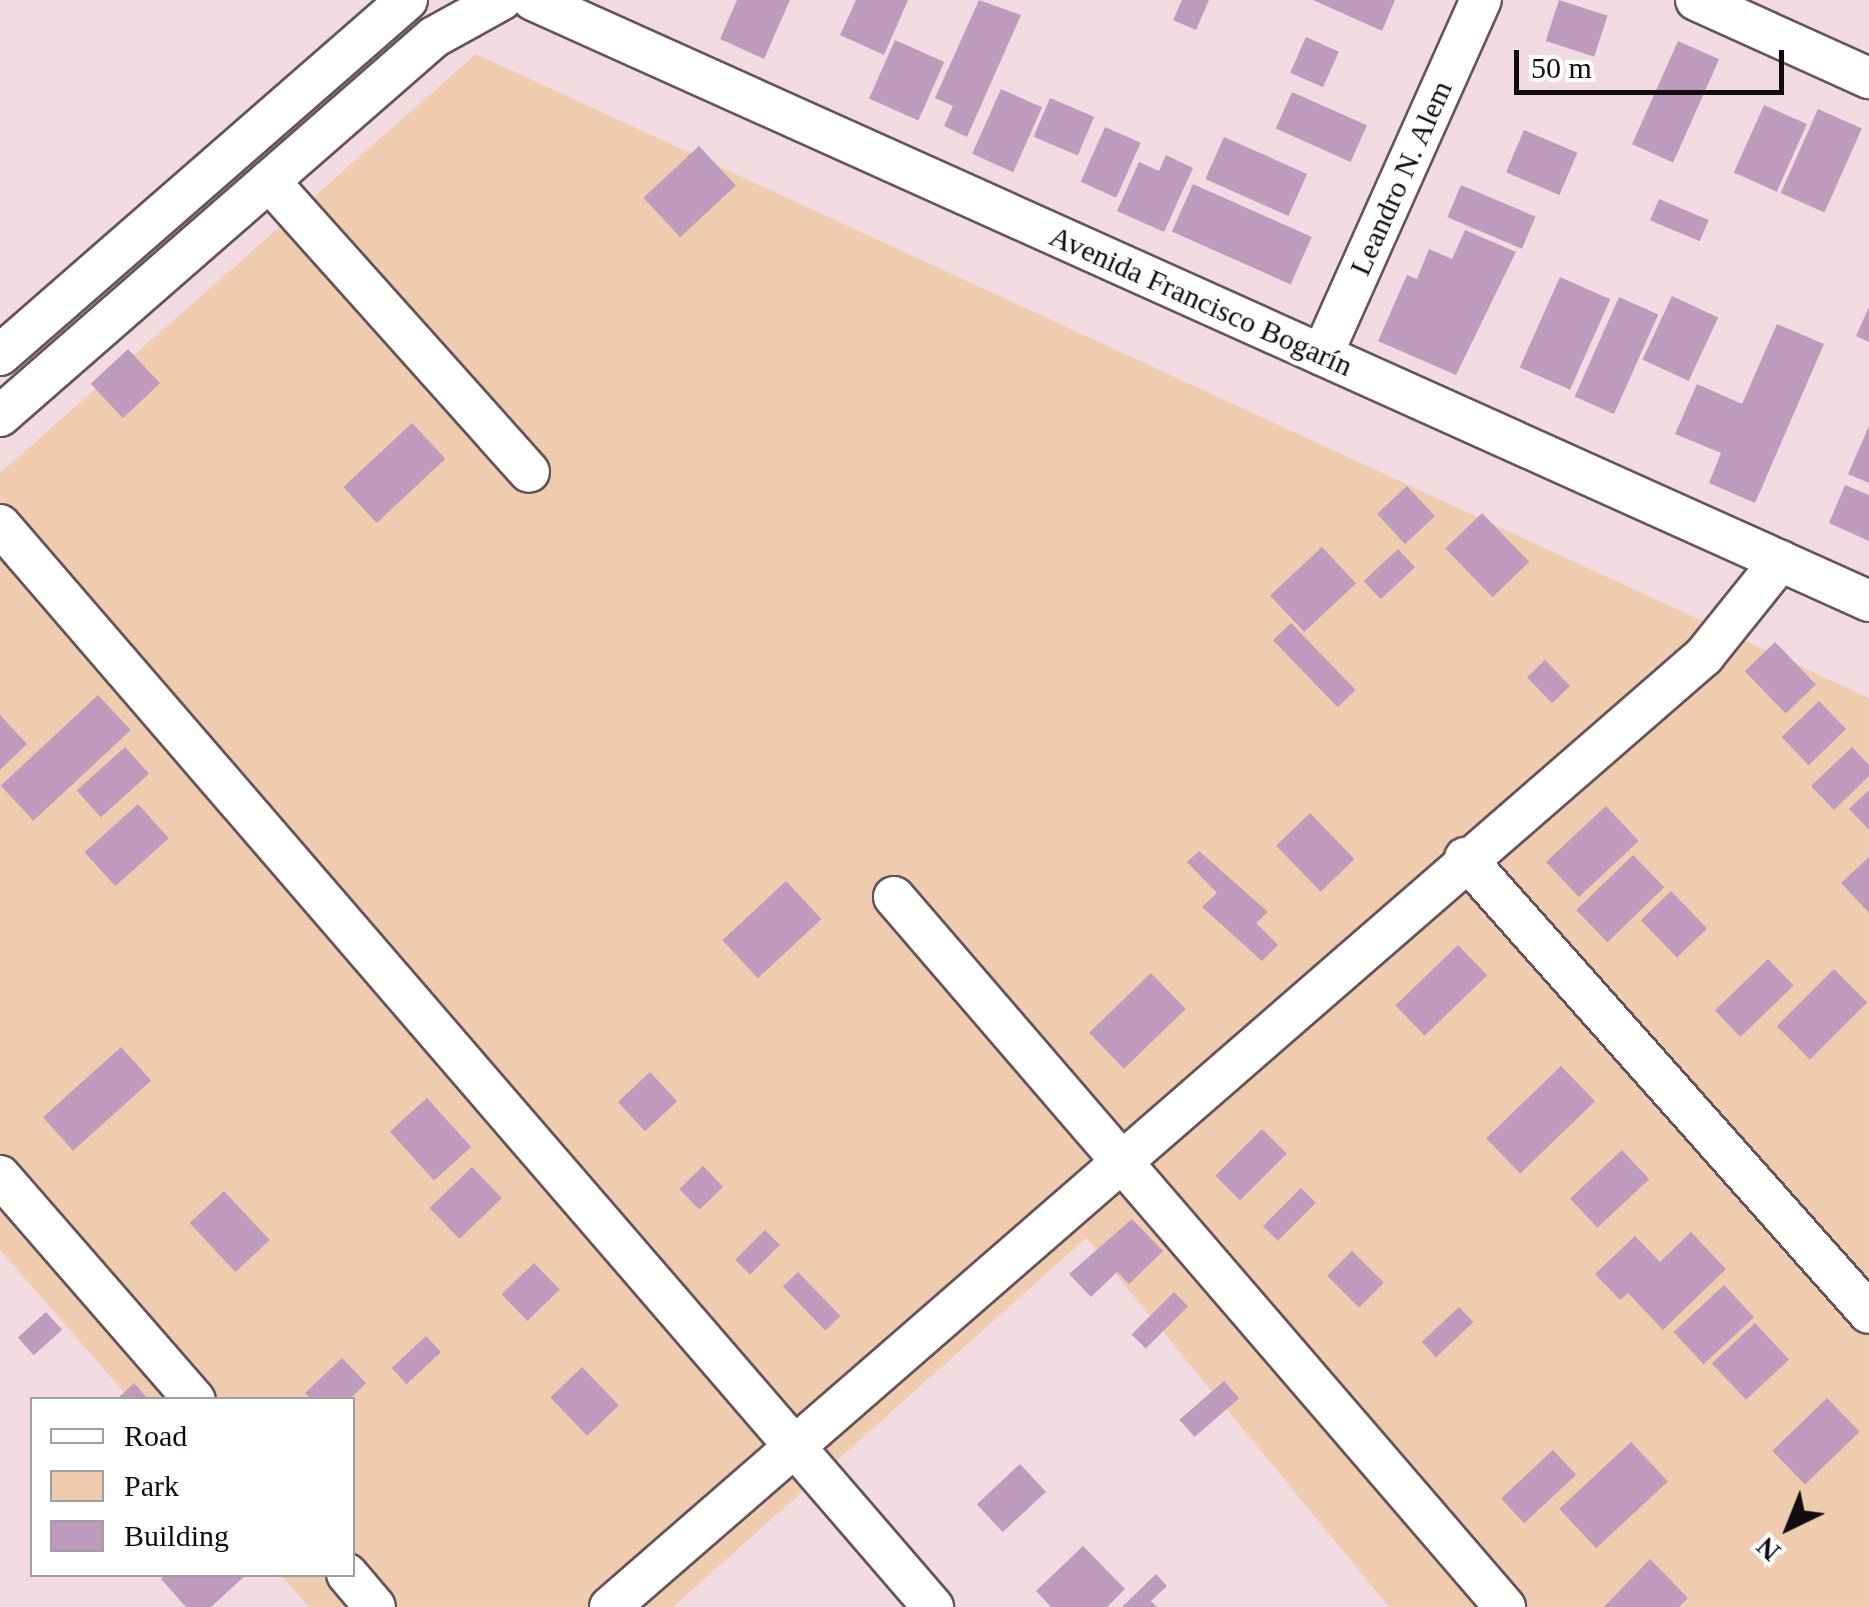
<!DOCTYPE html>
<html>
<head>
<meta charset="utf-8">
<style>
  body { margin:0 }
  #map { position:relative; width:1869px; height:1607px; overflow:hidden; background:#f1dbe1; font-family:"Times New Roman",serif }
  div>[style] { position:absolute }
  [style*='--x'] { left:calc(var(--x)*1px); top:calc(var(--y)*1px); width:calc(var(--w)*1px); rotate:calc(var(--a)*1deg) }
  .green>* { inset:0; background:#efccb0 }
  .building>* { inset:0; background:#be9bbc; transform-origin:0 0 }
  .roads { filter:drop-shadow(2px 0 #66545a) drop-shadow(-2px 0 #66545a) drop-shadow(0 2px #66545a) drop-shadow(0 -2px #66545a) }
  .minor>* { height:40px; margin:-20px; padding:0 20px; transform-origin:20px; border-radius:20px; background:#fff }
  span { translate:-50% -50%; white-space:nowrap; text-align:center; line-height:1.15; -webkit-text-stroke:9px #fff; paint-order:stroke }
  .street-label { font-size:30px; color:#130c0e }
  .legend { position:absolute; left:30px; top:1397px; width:325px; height:180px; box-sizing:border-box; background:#fff; border:2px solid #a19e9f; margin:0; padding:12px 18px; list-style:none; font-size:30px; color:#130c0e }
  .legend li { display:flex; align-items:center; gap:20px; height:50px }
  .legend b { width:50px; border:2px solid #a19e9f }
  .north { position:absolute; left:1739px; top:1477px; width:100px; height:100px; -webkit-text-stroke:8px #fff; paint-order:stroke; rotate:223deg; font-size:28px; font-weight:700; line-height:40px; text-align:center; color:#130c0e }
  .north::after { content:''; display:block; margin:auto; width:35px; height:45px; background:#130c0e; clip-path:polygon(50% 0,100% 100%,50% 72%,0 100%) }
  .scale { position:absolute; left:1514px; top:50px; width:270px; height:45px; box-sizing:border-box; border:5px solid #130c0e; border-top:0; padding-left:12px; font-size:30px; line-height:35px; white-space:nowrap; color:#130c0e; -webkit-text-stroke:8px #fff; paint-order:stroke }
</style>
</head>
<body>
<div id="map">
  <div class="green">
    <div style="clip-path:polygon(476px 54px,1869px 698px,1869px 1607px,1389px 1607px,1086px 1238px,673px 1607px,309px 1607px,281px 1575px,352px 1574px,352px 1400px,130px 1399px,0 1250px,0 473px)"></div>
  </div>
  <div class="building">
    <div style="clip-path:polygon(737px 0,790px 0,764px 59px,720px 39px)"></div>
    <div style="clip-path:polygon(856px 0,908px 0,884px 55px,840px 35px)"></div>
    <div style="clip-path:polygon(979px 0,1021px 15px,967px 137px,944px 126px,953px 106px,935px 98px)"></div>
    <div style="clip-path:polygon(1182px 0,1209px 0,1196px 30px,1173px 20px)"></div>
    <div style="clip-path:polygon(1313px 0,1395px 0,1382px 31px)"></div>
    <div style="left:1559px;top:0;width:51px;height:43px;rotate:18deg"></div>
    <div style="left:1306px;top:37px;width:36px;height:39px;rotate:24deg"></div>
    <div style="left:895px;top:40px;width:54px;height:64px;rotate:24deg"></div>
    <div style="left:1678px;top:41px;width:45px;height:113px;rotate:24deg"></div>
    <div style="left:1001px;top:89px;width:45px;height:71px;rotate:24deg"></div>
    <div style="left:1292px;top:92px;width:82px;height:40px;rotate:24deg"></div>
    <div style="left:1050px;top:98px;width:48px;height:42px;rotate:23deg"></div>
    <div style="left:1764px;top:105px;width:47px;height:74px;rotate:24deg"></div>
    <div style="left:1818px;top:109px;width:48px;height:92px;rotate:24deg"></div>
    <div style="left:1105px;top:127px;width:39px;height:60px;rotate:24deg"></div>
    <div style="left:1524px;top:130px;width:58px;height:46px;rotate:23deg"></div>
    <div style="left:1224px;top:137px;width:91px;height:46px;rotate:24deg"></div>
    <div style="left:699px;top:146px;width:54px;height:76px;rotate:47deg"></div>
    <div style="clip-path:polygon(1166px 155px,1193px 168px,1164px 232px,1117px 211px,1139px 162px,1159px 171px)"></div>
    <div style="left:1193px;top:184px;width:130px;height:52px;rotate:24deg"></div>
    <div style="left:1461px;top:185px;width:81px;height:35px;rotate:23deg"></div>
    <div style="left:1659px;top:199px;width:54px;height:23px;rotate:23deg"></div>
    <div style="clip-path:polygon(1465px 230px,1516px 252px,1456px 375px,1378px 341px,1407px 275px,1417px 279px,1429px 249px,1452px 259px)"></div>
    <div style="left:1560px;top:277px;width:55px;height:99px;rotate:24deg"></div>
    <div style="left:1672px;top:296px;width:51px;height:70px;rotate:25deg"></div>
    <div style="left:1619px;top:297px;width:43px;height:109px;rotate:24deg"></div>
    <div style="clip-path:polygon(1869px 307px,1869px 342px,1856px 336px)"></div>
    <div style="clip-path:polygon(1777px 324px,1824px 344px,1755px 503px,1709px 483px,1721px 453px,1675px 434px,1697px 384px,1742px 404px)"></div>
    <div style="left:128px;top:349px;width:47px;height:51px;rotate:47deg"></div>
    <div style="left:412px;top:423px;width:49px;height:94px;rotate:47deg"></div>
    <div style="clip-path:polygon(1869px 426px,1869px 483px,1848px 474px)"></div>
    <div style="clip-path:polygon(1845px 485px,1869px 495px,1869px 541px,1829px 523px)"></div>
    <div style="left:1407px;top:486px;width:41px;height:41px;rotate:47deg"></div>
    <div style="left:1482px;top:513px;width:68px;height:51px;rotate:46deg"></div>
    <div style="left:1322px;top:547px;width:50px;height:71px;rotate:47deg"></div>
    <div style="left:1398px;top:549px;width:25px;height:47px;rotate:47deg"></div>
    <div style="left:1291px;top:623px;width:93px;height:25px;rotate:46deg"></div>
    <div style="left:1775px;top:642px;width:59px;height:42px;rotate:46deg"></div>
    <div style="left:1545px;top:660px;width:36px;height:25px;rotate:46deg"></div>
    <div style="left:98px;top:695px;width:48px;height:133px;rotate:47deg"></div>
    <div style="left:1819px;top:701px;width:39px;height:52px;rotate:46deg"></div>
    <div style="clip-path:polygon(0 715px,27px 744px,0 770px)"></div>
    <div style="left:125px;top:747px;width:36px;height:65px;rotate:48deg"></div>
    <div style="clip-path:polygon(1852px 747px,1869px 765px,1869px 776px,1834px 810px,1811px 786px)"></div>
    <div style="clip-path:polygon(1869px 790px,1869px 830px,1849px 809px)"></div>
    <div style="left:138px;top:804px;width:46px;height:72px;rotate:48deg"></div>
    <div style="left:1606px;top:806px;width:48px;height:82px;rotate:47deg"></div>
    <div style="left:1310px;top:813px;width:64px;height:47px;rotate:46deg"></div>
    <div style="clip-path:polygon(1199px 851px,1268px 912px,1256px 923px,1278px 945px,1262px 961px,1202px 907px,1217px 893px,1187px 862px)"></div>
    <div style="left:1633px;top:855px;width:45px;height:79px;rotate:46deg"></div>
    <div style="clip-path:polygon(1869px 857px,1869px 913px,1841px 883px)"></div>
    <div style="left:786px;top:881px;width:52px;height:87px;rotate:47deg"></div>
    <div style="left:1671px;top:891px;width:52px;height:42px;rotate:46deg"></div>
    <div style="left:1458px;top:945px;width:42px;height:87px;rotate:46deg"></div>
    <div style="left:1768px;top:959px;width:37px;height:74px;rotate:46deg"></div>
    <div style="left:1834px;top:969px;width:47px;height:81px;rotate:45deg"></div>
    <div style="left:1151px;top:973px;width:50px;height:86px;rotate:46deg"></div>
    <div style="left:121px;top:1047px;width:45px;height:105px;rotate:48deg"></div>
    <div style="left:1561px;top:1066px;width:49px;height:104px;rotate:46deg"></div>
    <div style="left:650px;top:1072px;width:40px;height:44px;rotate:47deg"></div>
    <div style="left:427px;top:1098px;width:66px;height:50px;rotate:48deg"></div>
    <div style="left:1262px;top:1129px;width:35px;height:66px;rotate:45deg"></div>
    <div style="left:1622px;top:1150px;width:40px;height:71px;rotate:47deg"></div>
    <div style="left:703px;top:1166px;width:29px;height:33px;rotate:46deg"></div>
    <div style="left:472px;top:1167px;width:43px;height:59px;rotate:46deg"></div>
    <div style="left:1301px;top:1188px;width:21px;height:54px;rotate:45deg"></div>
    <div style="left:224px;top:1191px;width:67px;height:47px;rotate:47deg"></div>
    <div style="clip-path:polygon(1132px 1219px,1163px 1251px,1129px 1284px,1117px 1272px,1091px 1297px,1069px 1274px)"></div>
    <div style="left:765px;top:1230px;width:21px;height:42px;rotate:45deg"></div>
    <div style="clip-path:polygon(1691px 1232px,1726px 1269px,1663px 1330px,1628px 1293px,1620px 1300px,1595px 1274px,1635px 1236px,1660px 1262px)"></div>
    <div style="left:1352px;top:1251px;width:45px;height:35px;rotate:45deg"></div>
    <div style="left:534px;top:1263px;width:37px;height:45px;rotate:46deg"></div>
    <div style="left:798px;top:1272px;width:61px;height:21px;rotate:46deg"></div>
    <div style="left:1724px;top:1285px;width:44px;height:69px;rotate:47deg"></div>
    <div style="left:1174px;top:1292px;width:20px;height:60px;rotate:45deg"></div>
    <div style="left:1459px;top:1307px;width:21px;height:51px;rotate:47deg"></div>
    <div style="left:46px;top:1312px;width:24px;height:38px;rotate:48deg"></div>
    <div style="left:1755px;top:1323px;width:50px;height:59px;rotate:47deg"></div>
    <div style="left:426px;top:1336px;width:22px;height:47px;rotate:47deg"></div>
    <div style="clip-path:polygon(342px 1358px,366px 1383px,349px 1400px,312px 1400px,305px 1393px)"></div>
    <div style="left:582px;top:1367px;width:53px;height:44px;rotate:46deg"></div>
    <div style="left:1224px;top:1381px;width:23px;height:59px;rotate:49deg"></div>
    <div style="clip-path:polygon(134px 1383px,149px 1400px,116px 1400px)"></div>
    <div style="left:1827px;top:1398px;width:47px;height:76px;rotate:46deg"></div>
    <div style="left:1631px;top:1442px;width:54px;height:98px;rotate:47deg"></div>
    <div style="left:1553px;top:1450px;width:34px;height:71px;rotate:47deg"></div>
    <div style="left:1020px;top:1464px;width:38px;height:59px;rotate:47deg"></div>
    <div style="clip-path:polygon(1083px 1546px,1125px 1589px,1107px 1607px,1051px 1607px,1036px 1591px)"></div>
    <div style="clip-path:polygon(1650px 1559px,1688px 1598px,1679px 1607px,1604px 1607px)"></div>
    <div style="clip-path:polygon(166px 1574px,247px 1574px,211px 1607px,186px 1607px,161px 1579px)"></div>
    <div style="clip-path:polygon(1156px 1574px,1167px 1586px,1151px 1601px,1157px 1607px,1122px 1607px)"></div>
  </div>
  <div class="roads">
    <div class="minor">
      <div style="--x:533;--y:0;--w:1465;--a:24.22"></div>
      <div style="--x:1696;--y:0;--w:190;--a:24.3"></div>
      <div style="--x:269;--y:181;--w:390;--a:48.2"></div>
      <div style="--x:0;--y:355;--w:540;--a:-41.1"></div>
      <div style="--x:1322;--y:355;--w:389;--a:-65.9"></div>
      <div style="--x:0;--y:416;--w:576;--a:-41.13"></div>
      <div style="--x:434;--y:37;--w:77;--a:-28.9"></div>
      <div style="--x:0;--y:525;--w:1429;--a:49.23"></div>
      <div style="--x:1465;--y:858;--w:608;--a:48.4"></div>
      <div style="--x:894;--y:897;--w:937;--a:49.29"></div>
      <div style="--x:0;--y:1176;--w:297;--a:49"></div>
      <div style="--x:347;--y:1574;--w:43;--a:49.7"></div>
      <div style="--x:610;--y:1607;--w:1450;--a:-41"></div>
      <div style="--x:1704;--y:656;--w:122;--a:-51.3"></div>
    </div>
  </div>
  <div class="street-label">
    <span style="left:1401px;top:178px;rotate:-66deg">Leandro N. Alem</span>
    <span style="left:1201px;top:301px;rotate:24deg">Avenida Francisco Bogarín</span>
  </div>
  <ul class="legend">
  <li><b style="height:12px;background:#fff"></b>Road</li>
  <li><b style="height:28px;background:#efccb0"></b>Park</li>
  <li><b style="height:28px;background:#be9bbc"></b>Building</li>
  </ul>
  <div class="north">N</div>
  <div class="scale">50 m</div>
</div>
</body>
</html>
